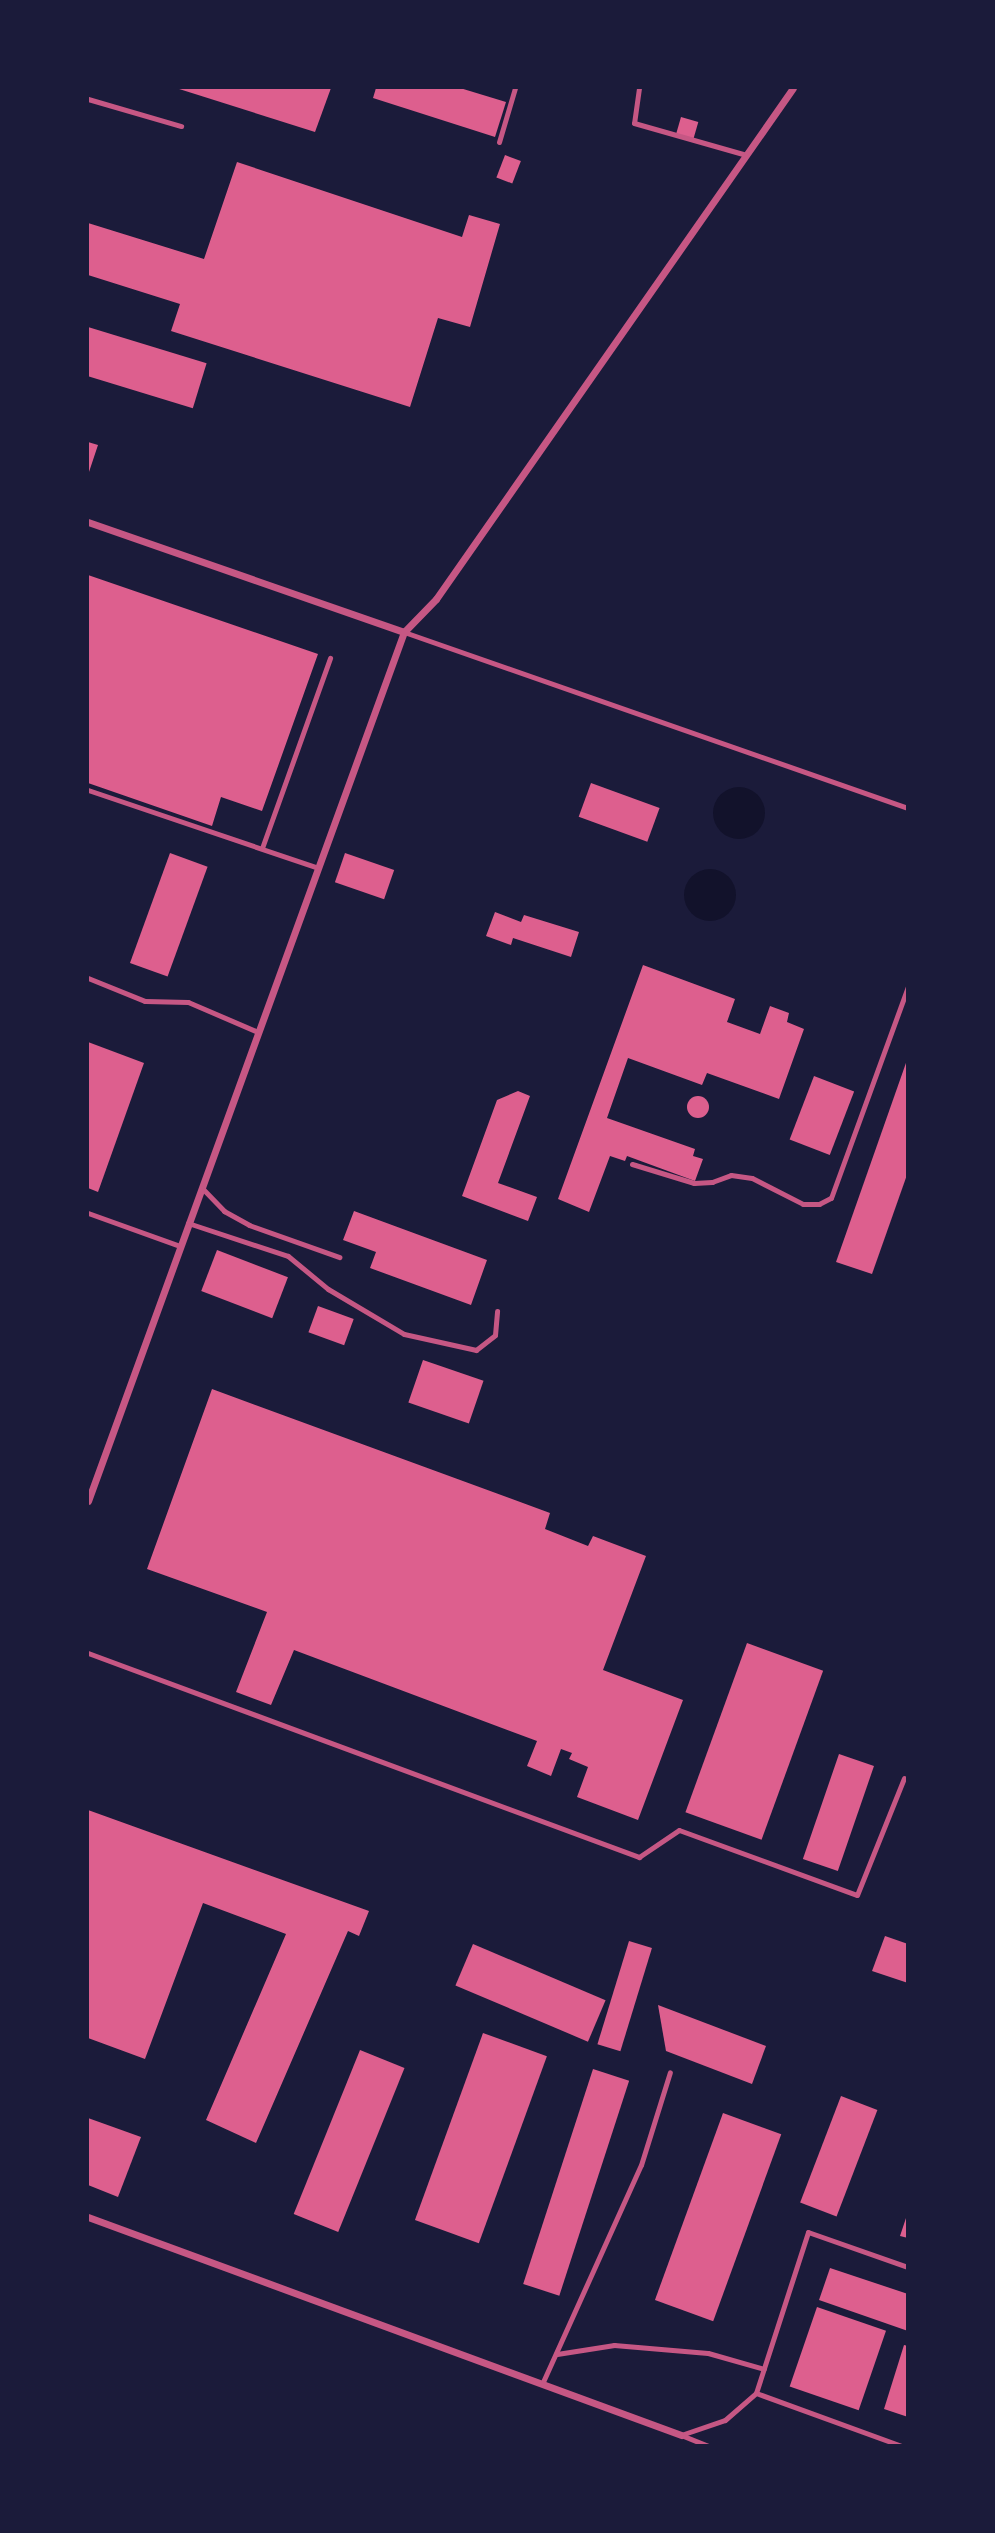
<!DOCTYPE html>
<html>
<head>
<meta charset="utf-8">
<style>
  body { margin:0 }
  #map { position:relative; width:995px; height:2533px; overflow:hidden; background:#1b1b3a; font-family:"DM Sans",sans-serif }
  div>[style] { position:absolute }
  [style*='--x'] { left:calc(var(--x)*1px); top:calc(var(--y)*1px); width:calc(var(--w)*1px); rotate:calc(var(--a)*1deg) }
  .water>* { inset:0; background:#12122b }
  .round { border-radius:50% }
  .building>* { inset:0; background:#dd5f8e; transform-origin:0 0 }
  .service>* { height:5px; margin:-2.5px; padding:0 2.5px; transform-origin:2.5px; border-radius:2.5px; background:#c65784 }
  .minor>* { height:7px; margin:-3.5px; padding:0 3.5px; transform-origin:3.5px; border-radius:3.5px; background:#c65784 }
  span { translate:-50% -50%; white-space:nowrap; text-align:center; line-height:1.15; -webkit-text-stroke:5px #1b1b3a; paint-order:stroke }
  .frame { position:absolute; inset:0; border:89px solid #1b1b3a; pointer-events:none }
</style>
</head>
<body>
<div id="map">
  <div class="water">
    <div class="round" style="left:713px;top:787px;width:52px;height:52px"></div>
    <div class="round" style="left:684px;top:869px;width:52px;height:52px"></div>
  </div>
  <div class="building">
    <div style="clip-path:polygon(176px 88px,331px 88px,315px 132px)"></div>
    <div style="clip-path:polygon(376px 88px,460px 88px,506px 102px,495px 137px,373px 98px)"></div>
    <div style="left:681px;top:117px;width:18px;height:18px;rotate:16deg"></div>
    <div style="left:505px;top:155px;width:17px;height:24px;rotate:21deg"></div>
    <div style="clip-path:polygon(237px 162px,462px 237px,469px 215px,500px 224px,470px 327px,438px 318px,410px 407px,171px 331px,180px 304px,88px 275px,88px 223px,204px 259px)"></div>
    <div style="left:88px;top:327px;width:124px;height:47px;rotate:17deg"></div>
    <div style="clip-path:polygon(88px 442px,98px 445px,88px 475px)"></div>
    <div style="clip-path:polygon(88px 575px,318px 654px,262px 811px,221px 797px,212px 826px,88px 783px)"></div>
    <div style="left:591px;top:783px;width:73px;height:36px;rotate:20deg"></div>
    <div style="left:170px;top:853px;width:40px;height:117px;rotate:20deg"></div>
    <div style="left:345px;top:853px;width:52px;height:31px;rotate:19deg"></div>
    <div style="clip-path:polygon(495px 912px,521px 922px,524px 915px,579px 932px,571px 957px,513px 938px,511px 945px,486px 936px)"></div>
    <div style="clip-path:polygon(643px 965px,735px 999px,727px 1022px,760px 1034px,770px 1006px,789px 1013px,787px 1022px,804px 1029px,779px 1099px,707px 1073px,702px 1085px,628px 1058px,607px 1118px,695px 1149px,693px 1156px,703px 1159px,695px 1181px,627px 1156px,625px 1161px,610px 1156px,589px 1212px,558px 1199px)"></div>
    <div style="clip-path:polygon(88px 1042px,144px 1063px,98px 1192px,88px 1188px)"></div>
    <div style="clip-path:polygon(907px 1060px,908px 1172px,872px 1274px,836px 1262px)"></div>
    <div style="left:814px;top:1076px;width:43px;height:68px;rotate:21deg"></div>
    <div style="clip-path:polygon(518px 1091px,530px 1096px,498px 1183px,537px 1197px,528px 1221px,462px 1196px,497px 1100px)"></div>
    <div class="round" style="left:687px;top:1096px;width:22px;height:22px"></div>
    <div style="clip-path:polygon(354px 1211px,487px 1260px,471px 1305px,370px 1268px,376px 1252px,343px 1240px)"></div>
    <div style="left:217px;top:1250px;width:76px;height:44px;rotate:21deg"></div>
    <div style="left:318px;top:1306px;width:38px;height:28px;rotate:20deg"></div>
    <div style="left:423px;top:1360px;width:64px;height:45px;rotate:19deg"></div>
    <div style="clip-path:polygon(212px 1389px,550px 1513px,545px 1529px,588px 1546px,593px 1536px,646px 1556px,603px 1670px,683px 1700px,638px 1820px,577px 1797px,588px 1767px,569px 1759px,572px 1753px,561px 1749px,551px 1776px,527px 1766px,537px 1741px,294px 1650px,271px 1705px,236px 1692px,267px 1612px,147px 1569px)"></div>
    <div style="left:747px;top:1643px;width:81px;height:180px;rotate:20deg"></div>
    <div style="left:839px;top:1754px;width:37px;height:111px;rotate:19deg"></div>
    <div style="clip-path:polygon(88px 1810px,369px 1911px,359px 1936px,348px 1931px,256px 2143px,206px 2120px,286px 1934px,203px 1903px,145px 2059px,88px 2038px)"></div>
    <div style="clip-path:polygon(885px 1936px,908px 1944px,908px 1983px,872px 1971px)"></div>
    <div style="left:629px;top:1941px;width:24px;height:108px;rotate:17deg"></div>
    <div style="left:473px;top:1944px;width:144px;height:45px;rotate:23deg"></div>
    <div style="clip-path:polygon(658px 2005px,766px 2046px,752px 2084px,666px 2051px)"></div>
    <div style="left:483px;top:2033px;width:68px;height:199px;rotate:20deg"></div>
    <div style="left:360px;top:2050px;width:48px;height:177px;rotate:22deg"></div>
    <div style="left:593px;top:2069px;width:38px;height:226px;rotate:18deg"></div>
    <div style="left:841px;top:2096px;width:39px;height:114px;rotate:21deg"></div>
    <div style="left:723px;top:2113px;width:62px;height:199px;rotate:20deg"></div>
    <div style="clip-path:polygon(88px 2118px,141px 2137px,118px 2197px,88px 2185px)"></div>
    <div style="clip-path:polygon(907px 2215px,908px 2215px,908px 2238px,900px 2236px)"></div>
    <div style="clip-path:polygon(830px 2268px,908px 2294px,908px 2331px,819px 2300px)"></div>
    <div style="left:817px;top:2307px;width:73px;height:84px;rotate:19deg"></div>
    <div style="clip-path:polygon(904px 2345px,908px 2346px,908px 2417px,884px 2409px)"></div>
  </div>
  <div class="service">
    <div style="--x:639;--y:88;--w:35;--a:98"></div>
    <div style="--x:634;--y:123;--w:116;--a:15.9"></div>
    <div style="--x:88;--y:99;--w:97;--a:16.2"></div>
    <div style="--x:499;--y:142;--w:56;--a:-73.5"></div>
    <div style="--x:404;--y:632;--w:534;--a:19.25"></div>
    <div style="--x:88;--y:790;--w:243;--a:18.7"></div>
    <div style="--x:262;--y:848;--w:202;--a:-70.3"></div>
    <div style="--x:88;--y:978;--w:61;--a:22"></div>
    <div style="--x:145;--y:1001;--w:43;--a:1.3"></div>
    <div style="--x:188;--y:1002;--w:76;--a:23.2"></div>
    <div style="--x:632;--y:1164;--w:65;--a:17"></div>
    <div style="--x:694;--y:1183;--w:18;--a:-3"></div>
    <div style="--x:712;--y:1182;--w:20;--a:-20"></div>
    <div style="--x:731;--y:1175;--w:21;--a:8"></div>
    <div style="--x:752;--y:1178;--w:57;--a:27"></div>
    <div style="--x:803;--y:1204;--w:16;--a:0"></div>
    <div style="--x:819;--y:1204;--w:13;--a:-27"></div>
    <div style="--x:831;--y:1198;--w:226;--a:-70"></div>
    <div style="--x:202;--y:1188;--w:32;--a:46"></div>
    <div style="--x:224;--y:1211;--w:29;--a:29"></div>
    <div style="--x:249;--y:1225;--w:96;--a:19.6"></div>
    <div style="--x:88;--y:1213;--w:98;--a:19.7"></div>
    <div style="--x:188;--y:1223;--w:105;--a:18.3"></div>
    <div style="--x:288;--y:1256;--w:52;--a:39.5"></div>
    <div style="--x:328;--y:1289;--w:88;--a:30.6"></div>
    <div style="--x:404;--y:1334;--w:74;--a:12.5"></div>
    <div style="--x:476;--y:1350;--w:24;--a:-38"></div>
    <div style="--x:495;--y:1335;--w:24;--a:-85"></div>
    <div style="--x:88;--y:1653;--w:588;--a:20.32"></div>
    <div style="--x:639;--y:1857;--w:48;--a:-34"></div>
    <div style="--x:679;--y:1830;--w:189;--a:20.1"></div>
    <div style="--x:857;--y:1895;--w:126;--a:-68.1"></div>
    <div style="--x:557;--y:2354;--w:58;--a:-9"></div>
    <div style="--x:614;--y:2345;--w:94;--a:4.9"></div>
    <div style="--x:708;--y:2353;--w:58;--a:15.9"></div>
    <div style="--x:542;--y:2384;--w:240;--a:-65.7"></div>
    <div style="--x:641;--y:2165;--w:97;--a:-72.7"></div>
    <div style="--x:756;--y:2393;--w:169;--a:-72.1"></div>
    <div style="--x:808;--y:2232;--w:106;--a:19.3"></div>
    <div style="--x:681;--y:2435;--w:46;--a:-18.8"></div>
    <div style="--x:725;--y:2420;--w:41;--a:-41.1"></div>
    <div style="--x:756;--y:2393;--w:155;--a:20"></div>
    <div style="--x:681;--y:2435;--w:29;--a:22"></div>
  </div>
  <div class="minor">
    <div style="--x:88;--y:522;--w:335;--a:19.2"></div>
    <div style="--x:88;--y:1501;--w:925;--a:-70.02"></div>
    <div style="--x:404;--y:632;--w:46;--a:-45.9"></div>
    <div style="--x:436;--y:599;--w:623;--a:-55.06"></div>
    <div style="--x:88;--y:2217;--w:632;--a:20.18"></div>
  </div>
  <div class="frame"></div>
</div>
</body>
</html>
